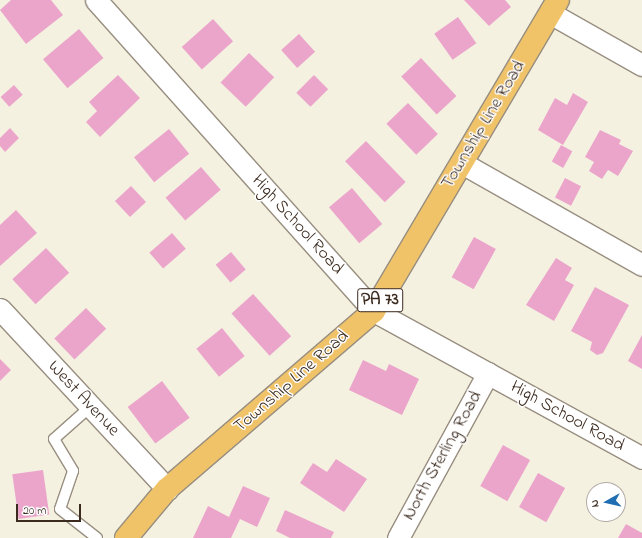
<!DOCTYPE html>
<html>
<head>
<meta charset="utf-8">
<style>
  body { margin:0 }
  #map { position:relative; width:642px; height:538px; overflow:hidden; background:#f4f1e1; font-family:"Indie Flower",sans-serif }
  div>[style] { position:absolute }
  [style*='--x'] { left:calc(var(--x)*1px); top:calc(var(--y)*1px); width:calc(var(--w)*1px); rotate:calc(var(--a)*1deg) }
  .building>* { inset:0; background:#eba5cb; transform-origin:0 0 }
  .roads { filter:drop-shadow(1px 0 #988e80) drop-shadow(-1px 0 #988e80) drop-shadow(0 1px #988e80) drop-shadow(0 -1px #988e80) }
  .service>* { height:10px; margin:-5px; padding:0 5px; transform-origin:5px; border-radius:5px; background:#fff }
  .minor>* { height:21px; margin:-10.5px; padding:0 10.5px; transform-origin:10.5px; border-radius:10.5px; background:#fff }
  .primary>* { height:22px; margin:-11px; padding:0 11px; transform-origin:11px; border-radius:11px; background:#f0c369 }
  span { translate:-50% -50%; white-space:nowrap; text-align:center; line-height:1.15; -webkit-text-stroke:3px #fff; paint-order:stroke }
  .shield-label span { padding:1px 3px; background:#fff; border:1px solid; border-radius:3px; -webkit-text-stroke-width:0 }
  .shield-label { font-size:17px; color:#3b2a1e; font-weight:700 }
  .street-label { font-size:18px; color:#3b2a1e }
  .north { position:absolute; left:586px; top:482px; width:40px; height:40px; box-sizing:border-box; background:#fff; border:1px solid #b1aaa5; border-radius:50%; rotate:262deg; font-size:11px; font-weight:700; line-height:16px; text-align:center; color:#3b2a1e }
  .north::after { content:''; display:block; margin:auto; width:14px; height:18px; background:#1f6fb2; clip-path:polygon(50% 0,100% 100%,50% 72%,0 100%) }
  .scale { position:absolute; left:16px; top:504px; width:65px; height:18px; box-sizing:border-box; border:2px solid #3b2a1e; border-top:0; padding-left:5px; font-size:12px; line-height:14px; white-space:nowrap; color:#3b2a1e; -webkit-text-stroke:3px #fff; paint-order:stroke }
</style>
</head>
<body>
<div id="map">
  <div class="building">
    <div style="clip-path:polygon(11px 0,51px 0,63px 15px,26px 44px,0 10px)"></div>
    <div style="clip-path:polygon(464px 0,505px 0,511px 7px,489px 26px)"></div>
    <div style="left:458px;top:17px;width:32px;height:29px;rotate:55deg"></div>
    <div style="left:213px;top:19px;width:30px;height:42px;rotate:48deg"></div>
    <div style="left:79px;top:29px;width:38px;height:47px;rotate:50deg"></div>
    <div style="left:299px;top:34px;width:24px;height:24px;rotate:48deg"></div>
    <div style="left:249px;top:53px;width:35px;height:41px;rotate:44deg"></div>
    <div style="left:421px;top:58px;width:52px;height:27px;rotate:47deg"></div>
    <div style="clip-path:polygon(118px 75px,140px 98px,100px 137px,86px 122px,97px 111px,89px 102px)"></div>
    <div style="left:314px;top:75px;width:20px;height:25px;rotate:45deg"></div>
    <div style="left:14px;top:85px;width:13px;height:18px;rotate:48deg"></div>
    <div style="clip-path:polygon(573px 93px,588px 102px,563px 145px,538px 130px,555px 98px,567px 105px)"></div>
    <div style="left:408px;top:103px;width:43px;height:30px;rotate:46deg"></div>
    <div style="clip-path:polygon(10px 128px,19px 138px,5px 152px,0 146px,0 138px)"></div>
    <div style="left:169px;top:129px;width:32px;height:45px;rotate:51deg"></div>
    <div style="clip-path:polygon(600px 130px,621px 140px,619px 144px,633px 151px,618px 176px,608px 170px,602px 179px,589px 171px,594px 162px,585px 157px)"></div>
    <div style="left:366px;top:141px;width:57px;height:29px;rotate:46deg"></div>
    <div style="left:561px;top:145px;width:13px;height:19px;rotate:29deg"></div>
    <div style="left:201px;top:167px;width:30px;height:47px;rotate:49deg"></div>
    <div style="left:565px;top:178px;width:18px;height:22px;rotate:27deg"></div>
    <div style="left:131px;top:186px;width:22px;height:22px;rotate:47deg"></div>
    <div style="left:352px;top:188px;width:47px;height:30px;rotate:50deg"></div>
    <div style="clip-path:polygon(16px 210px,37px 233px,0 266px,0 225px)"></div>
    <div style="left:172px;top:233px;width:21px;height:30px;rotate:49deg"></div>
    <div style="left:474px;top:237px;width:25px;height:46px;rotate:29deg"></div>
    <div style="left:46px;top:248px;width:34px;height:46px;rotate:47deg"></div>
    <div style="left:231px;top:252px;width:23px;height:20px;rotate:50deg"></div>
    <div style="clip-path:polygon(556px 258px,572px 268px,565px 280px,574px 285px,554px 321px,526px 305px)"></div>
    <div style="clip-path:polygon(595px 287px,629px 305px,603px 353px,597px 355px,590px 350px,592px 342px,571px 331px)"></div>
    <div style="left:253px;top:294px;width:57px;height:29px;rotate:48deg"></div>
    <div style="left:86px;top:308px;width:29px;height:44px;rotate:46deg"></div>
    <div style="left:222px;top:328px;width:36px;height:33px;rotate:51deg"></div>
    <div style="clip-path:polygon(642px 335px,642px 369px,628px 361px)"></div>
    <div style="clip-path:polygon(0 359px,11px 370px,0 381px)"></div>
    <div style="clip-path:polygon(363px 360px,386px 371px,389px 364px,419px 379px,402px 415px,349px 390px)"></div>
    <div style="left:162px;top:381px;width:46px;height:43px;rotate:53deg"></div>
    <div style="left:503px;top:445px;width:31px;height:47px;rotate:29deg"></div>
    <div style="clip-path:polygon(336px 459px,367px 479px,344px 512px,300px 483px,313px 463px,327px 472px)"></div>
    <div style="left:43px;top:470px;width:45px;height:31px;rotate:82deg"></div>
    <div style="left:538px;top:473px;width:31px;height:39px;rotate:29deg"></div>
    <div style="clip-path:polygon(243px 486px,270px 498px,257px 527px,240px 519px,231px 538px,193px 538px,208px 506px,229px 517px)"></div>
    <div style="clip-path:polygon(285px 510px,334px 532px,331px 538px,290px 538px,276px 531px)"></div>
    <div style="clip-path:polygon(626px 524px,642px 533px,642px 538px,618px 538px)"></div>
  </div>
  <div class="roads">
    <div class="service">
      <div style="--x:90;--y:407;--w:48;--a:138.4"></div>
      <div style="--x:54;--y:439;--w:37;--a:59"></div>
      <div style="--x:73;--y:471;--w:40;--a:108.9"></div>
      <div style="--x:60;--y:509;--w:47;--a:38.1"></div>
    </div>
    <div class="minor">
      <div style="--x:96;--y:0;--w:417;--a:48.2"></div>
      <div style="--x:374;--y:311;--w:306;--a:28.7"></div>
      <div style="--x:550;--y:13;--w:106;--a:29.5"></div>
      <div style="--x:462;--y:163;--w:207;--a:29.5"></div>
      <div style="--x:0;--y:309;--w:246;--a:47.1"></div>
      <div style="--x:398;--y:538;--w:188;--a:-61.4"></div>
    </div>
    <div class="primary">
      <div style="--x:126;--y:538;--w:64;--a:-50.1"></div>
      <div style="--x:167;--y:489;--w:273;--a:-40.7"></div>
      <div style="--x:374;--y:311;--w:361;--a:-59.4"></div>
    </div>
  </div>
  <div class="shield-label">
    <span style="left:380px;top:300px">PA 73</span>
  </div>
  <div class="street-label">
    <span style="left:484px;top:125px;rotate:-59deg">Township Line Road</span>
    <span style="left:297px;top:225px;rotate:48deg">High School Road</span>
    <span style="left:292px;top:382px;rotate:-41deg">Township Line Road</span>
    <span style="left:83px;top:399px;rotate:47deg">West Avenue</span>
    <span style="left:567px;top:417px;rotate:29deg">High School Road</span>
    <span style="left:443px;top:456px;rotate:-61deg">North Sterling Road</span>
  </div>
  <div class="north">N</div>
  <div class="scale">20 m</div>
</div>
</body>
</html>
